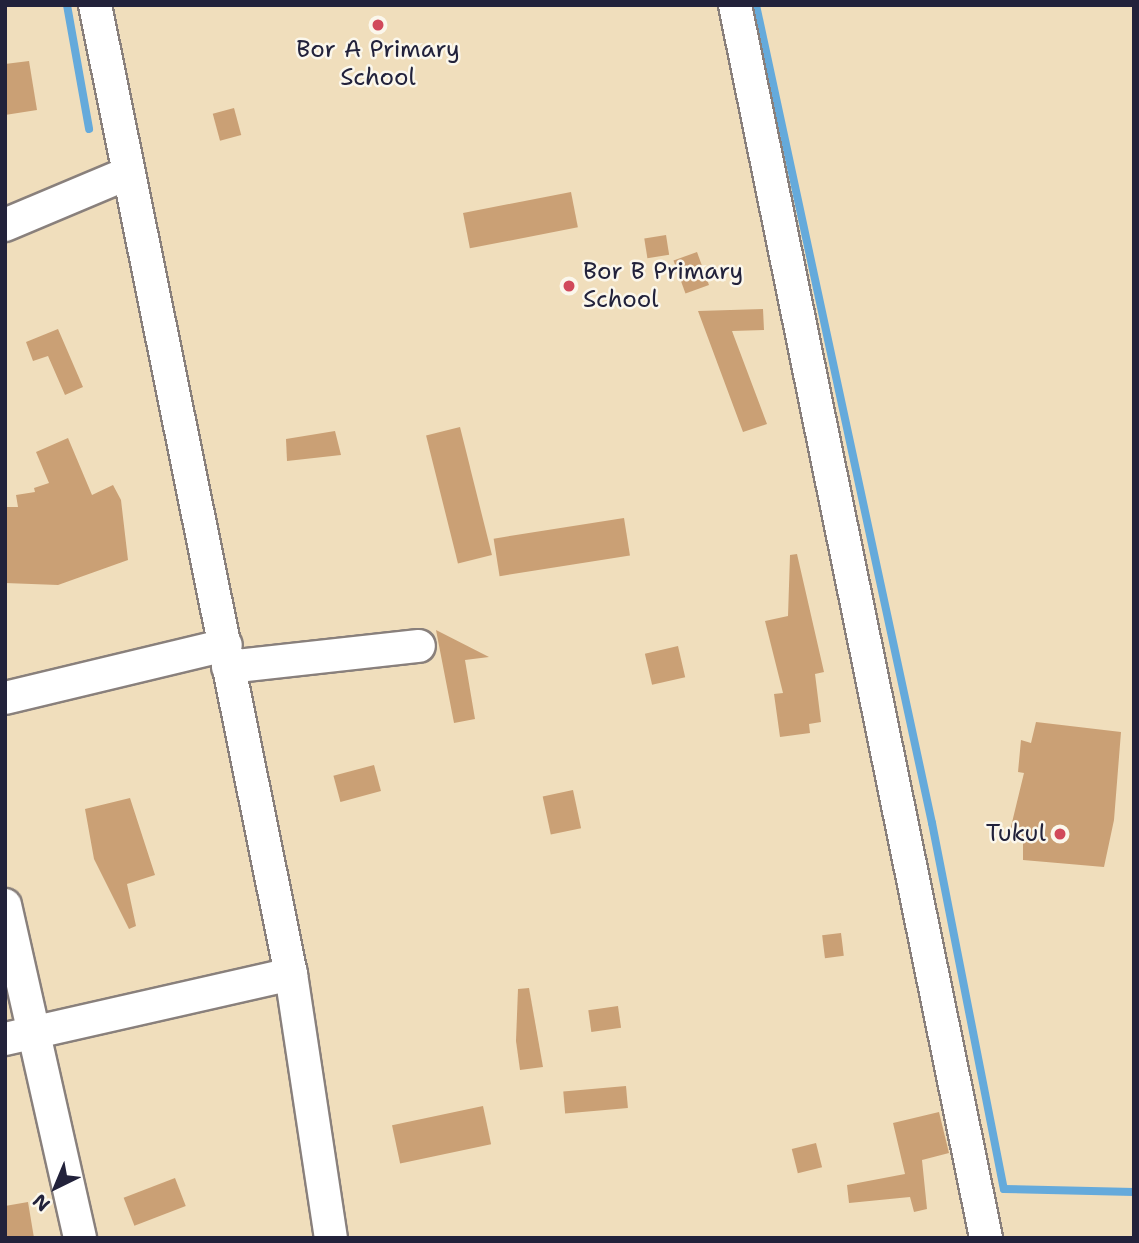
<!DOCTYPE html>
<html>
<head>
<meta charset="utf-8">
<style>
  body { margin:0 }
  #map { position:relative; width:1139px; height:1243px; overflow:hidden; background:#f0debc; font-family:"Shantell Sans",sans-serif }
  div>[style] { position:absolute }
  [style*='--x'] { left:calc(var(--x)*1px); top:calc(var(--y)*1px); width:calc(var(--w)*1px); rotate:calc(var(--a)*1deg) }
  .stream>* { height:8px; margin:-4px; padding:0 4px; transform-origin:4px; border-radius:4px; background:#65aadb }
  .building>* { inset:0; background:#caa075; transform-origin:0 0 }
  .roads { filter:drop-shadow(2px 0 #89807c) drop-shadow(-2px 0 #89807c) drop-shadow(0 2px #89807c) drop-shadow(0 -2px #89807c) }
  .minor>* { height:32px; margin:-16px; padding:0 16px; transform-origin:16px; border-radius:16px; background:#fff }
  .dots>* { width:19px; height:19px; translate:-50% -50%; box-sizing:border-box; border:4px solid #fbf7ec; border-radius:50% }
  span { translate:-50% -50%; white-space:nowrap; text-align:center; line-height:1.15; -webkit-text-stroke:5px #fbf7ec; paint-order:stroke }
  .poi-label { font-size:24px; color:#22223b }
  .left { translate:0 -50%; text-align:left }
  .right { translate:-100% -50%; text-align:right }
  .frame { position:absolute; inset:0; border:7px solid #22223b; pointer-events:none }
  .north { position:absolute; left:21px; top:1152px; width:70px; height:70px; -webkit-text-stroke:5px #fbf7ec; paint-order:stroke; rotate:223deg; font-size:19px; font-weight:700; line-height:28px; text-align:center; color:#22223b }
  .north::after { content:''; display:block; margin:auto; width:24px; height:32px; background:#22223b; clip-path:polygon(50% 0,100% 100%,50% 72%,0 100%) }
</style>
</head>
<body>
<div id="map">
  <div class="stream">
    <div style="--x:67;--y:5;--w:126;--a:79.9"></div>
    <div style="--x:756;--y:5;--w:837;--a:77.86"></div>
    <div style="--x:932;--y:823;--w:373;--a:78.9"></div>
    <div style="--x:1004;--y:1189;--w:130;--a:1.3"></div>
  </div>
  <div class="building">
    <div style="clip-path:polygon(29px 61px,37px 110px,5px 115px,5px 64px)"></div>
    <div style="left:234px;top:108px;width:28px;height:22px;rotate:75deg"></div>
    <div style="left:571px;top:192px;width:36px;height:110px;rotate:79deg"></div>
    <div style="left:666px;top:235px;width:20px;height:22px;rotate:81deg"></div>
    <div style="left:697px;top:252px;width:35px;height:25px;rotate:70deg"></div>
    <div style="clip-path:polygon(763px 309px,764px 330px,732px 331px,767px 424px,743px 432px,698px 311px)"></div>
    <div style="clip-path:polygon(58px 329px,83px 387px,65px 395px,48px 356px,33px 361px,26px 342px)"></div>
    <div style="left:460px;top:427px;width:132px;height:35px;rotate:76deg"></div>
    <div style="clip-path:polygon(335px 431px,341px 455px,287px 461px,286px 439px)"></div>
    <div style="clip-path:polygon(68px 438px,92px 495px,113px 485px,121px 500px,128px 560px,58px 585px,5px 583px,5px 507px,18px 507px,16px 495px,35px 492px,34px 488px,49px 483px,36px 452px)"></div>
    <div style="left:624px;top:518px;width:38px;height:132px;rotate:81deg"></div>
    <div style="clip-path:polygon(797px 554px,824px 672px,815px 674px,821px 722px,809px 724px,810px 733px,780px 737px,774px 694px,783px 693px,765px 621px,788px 616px,790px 555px)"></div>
    <div style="clip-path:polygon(436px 630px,489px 657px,465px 660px,475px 719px,454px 723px)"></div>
    <div style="left:678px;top:646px;width:32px;height:34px;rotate:77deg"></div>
    <div style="clip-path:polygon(1036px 722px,1121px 732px,1114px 820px,1104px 867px,1023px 860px,1023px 843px,1008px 839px,1024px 773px,1018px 772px,1021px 740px,1031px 743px)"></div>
    <div style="left:374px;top:765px;width:27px;height:42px;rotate:75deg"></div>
    <div style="left:573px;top:790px;width:39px;height:31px;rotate:78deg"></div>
    <div style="clip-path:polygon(130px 798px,155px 875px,127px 884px,136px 926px,129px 929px,94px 859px,85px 809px)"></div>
    <div style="left:841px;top:933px;width:23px;height:19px;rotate:83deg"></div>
    <div style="clip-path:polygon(529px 988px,543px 1067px,520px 1070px,516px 1041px,518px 989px)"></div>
    <div style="left:618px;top:1006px;width:22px;height:30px;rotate:82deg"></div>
    <div style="left:626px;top:1086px;width:22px;height:63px;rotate:85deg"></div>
    <div style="left:483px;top:1106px;width:39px;height:93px;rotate:78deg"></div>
    <div style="clip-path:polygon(939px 1112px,949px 1153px,922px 1160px,927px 1209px,914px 1212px,910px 1197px,849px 1203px,847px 1185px,905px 1174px,893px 1123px)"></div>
    <div style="left:816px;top:1143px;width:25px;height:25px;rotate:76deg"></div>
    <div style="left:175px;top:1178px;width:30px;height:55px;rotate:69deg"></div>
    <div style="clip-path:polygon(28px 1202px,34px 1238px,5px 1238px,5px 1206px)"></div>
  </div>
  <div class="roads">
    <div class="minor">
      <div style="--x:95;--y:5;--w:989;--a:78.57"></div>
      <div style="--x:291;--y:974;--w:267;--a:81.4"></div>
      <div style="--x:735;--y:5;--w:1258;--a:78.49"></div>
      <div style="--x:5;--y:225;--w:134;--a:-22.8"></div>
      <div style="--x:228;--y:667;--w:192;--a:-6.3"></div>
      <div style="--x:5;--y:698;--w:227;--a:-13.5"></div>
      <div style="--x:5;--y:905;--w:341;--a:77.3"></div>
      <div style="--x:5;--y:1039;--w:293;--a:-12.8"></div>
    </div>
  </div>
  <div class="dots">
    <div style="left:378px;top:25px;background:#d1495b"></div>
    <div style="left:569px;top:286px;background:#d1495b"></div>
    <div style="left:1060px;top:834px;background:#d1495b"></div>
  </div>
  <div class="poi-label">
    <span style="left:378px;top:64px">Bor A Primary<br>School</span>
    <span class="left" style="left:583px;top:286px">Bor B Primary<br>School</span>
    <span class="right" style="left:1046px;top:834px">Tukul</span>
  </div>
  <div class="frame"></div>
  <div class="north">N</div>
</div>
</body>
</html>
